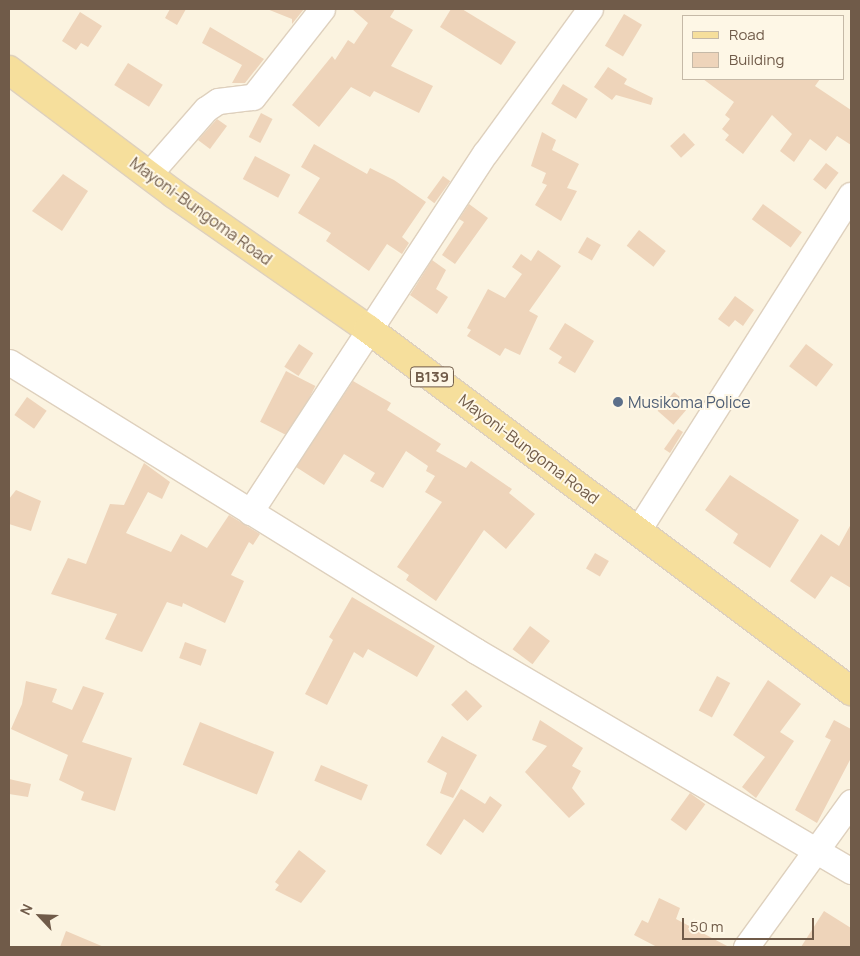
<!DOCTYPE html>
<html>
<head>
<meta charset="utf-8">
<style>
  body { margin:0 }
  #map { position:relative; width:860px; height:956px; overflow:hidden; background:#fbf3e0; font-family:Manrope,sans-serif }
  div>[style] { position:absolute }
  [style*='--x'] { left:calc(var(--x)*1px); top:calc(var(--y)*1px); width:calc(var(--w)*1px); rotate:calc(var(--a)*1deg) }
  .building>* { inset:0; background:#eed4ba; transform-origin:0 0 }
  .roads { filter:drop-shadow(1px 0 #ded0bd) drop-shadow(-1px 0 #ded0bd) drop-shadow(0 1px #ded0bd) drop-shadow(0 -1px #ded0bd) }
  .minor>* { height:25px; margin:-12.5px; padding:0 12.5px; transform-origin:12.5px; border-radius:12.5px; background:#fff }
  .major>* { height:28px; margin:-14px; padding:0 14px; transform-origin:14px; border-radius:14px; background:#f6df9c }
  .dots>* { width:14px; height:14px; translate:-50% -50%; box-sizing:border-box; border:2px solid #fef7e6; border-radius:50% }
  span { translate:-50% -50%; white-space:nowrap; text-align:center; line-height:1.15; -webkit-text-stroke:4px #fef7e6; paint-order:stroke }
  .shield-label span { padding:1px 4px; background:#fef7e6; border:1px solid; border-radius:4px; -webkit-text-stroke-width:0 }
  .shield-label { font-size:15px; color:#705b49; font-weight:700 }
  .street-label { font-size:16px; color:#705b49 }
  .service-label { font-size:16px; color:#4e5e75 }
  .left { translate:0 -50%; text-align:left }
  .frame { position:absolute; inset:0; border:10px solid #705b49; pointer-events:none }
  .legend { position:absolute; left:682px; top:15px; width:162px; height:65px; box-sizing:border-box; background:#fef7e6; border:1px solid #c5b9a7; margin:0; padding:6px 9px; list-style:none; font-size:15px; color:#705b49 }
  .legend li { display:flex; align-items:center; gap:10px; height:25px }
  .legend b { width:25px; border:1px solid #c5b9a7 }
  .north { position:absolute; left:15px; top:891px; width:50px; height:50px; -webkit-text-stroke:4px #fef7e6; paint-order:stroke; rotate:295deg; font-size:14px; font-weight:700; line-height:20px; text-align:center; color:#705b49 }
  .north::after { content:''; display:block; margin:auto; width:18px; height:22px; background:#705b49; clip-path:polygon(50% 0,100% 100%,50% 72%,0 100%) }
  .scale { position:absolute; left:682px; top:918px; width:132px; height:22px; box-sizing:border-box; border:2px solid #705b49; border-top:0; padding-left:6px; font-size:15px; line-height:18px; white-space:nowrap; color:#705b49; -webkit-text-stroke:4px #fef7e6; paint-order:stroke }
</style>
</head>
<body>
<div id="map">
  <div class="building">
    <div style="clip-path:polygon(170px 9px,186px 9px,177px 25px,165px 18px)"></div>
    <div style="clip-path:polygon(267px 9px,304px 9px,292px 24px,292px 19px)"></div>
    <div style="clip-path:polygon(352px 9px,395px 9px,390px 17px,413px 30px,391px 66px,433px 86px,419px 113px,374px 91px,370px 97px,351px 87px,319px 127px,292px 105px,332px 56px,335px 60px,348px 40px,354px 44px,368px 23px)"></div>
    <div style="clip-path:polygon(451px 9px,462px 9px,516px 42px,501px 65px,440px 27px)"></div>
    <div style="clip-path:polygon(80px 12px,102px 26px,88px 47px,81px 43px,76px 50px,62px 41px)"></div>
    <div style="left:624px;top:14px;width:21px;height:37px;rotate:31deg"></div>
    <div style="clip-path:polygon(210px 27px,264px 59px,245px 83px,232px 83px,242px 65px,202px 43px)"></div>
    <div style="left:128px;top:63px;width:41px;height:26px;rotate:32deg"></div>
    <div style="clip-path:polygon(608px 67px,627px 79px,624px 84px,653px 98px,651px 105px,616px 95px,612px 100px,594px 87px)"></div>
    <div style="clip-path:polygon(703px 79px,820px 79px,815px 86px,851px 110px,851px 145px,837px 136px,826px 151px,810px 139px,794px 162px,780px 151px,792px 134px,772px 115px,743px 154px,725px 140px,729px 135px,722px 129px,730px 119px,725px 115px,734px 102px)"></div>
    <div style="left:563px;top:84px;width:29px;height:23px;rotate:31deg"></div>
    <div style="left:261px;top:113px;width:13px;height:27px;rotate:27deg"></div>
    <div style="clip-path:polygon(217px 119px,227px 126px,210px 149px,198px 140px)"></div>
    <div style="clip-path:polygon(542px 132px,556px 140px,552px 150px,579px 164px,567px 188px,577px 191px,561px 221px,535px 205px,547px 185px,542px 183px,546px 173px,531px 166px)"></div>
    <div style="left:684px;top:133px;width:16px;height:19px;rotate:47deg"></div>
    <div style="clip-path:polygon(314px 144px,367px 174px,370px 168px,394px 180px,426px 202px,402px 237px,409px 243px,402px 254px,387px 244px,369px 271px,326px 241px,331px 233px,298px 213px,320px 178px,301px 167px)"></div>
    <div style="left:255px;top:156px;width:40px;height:26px;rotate:28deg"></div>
    <div style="left:826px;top:163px;width:16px;height:21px;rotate:38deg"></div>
    <div style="clip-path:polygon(63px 174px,88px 191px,62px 231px,32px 211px)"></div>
    <div style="left:443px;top:176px;width:9px;height:27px;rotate:36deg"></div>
    <div style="clip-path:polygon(469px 204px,488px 218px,455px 264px,442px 255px,464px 222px,459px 219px)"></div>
    <div style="left:763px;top:204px;width:48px;height:19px;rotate:36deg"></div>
    <div style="left:639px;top:230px;width:34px;height:20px;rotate:38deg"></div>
    <div style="left:587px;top:237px;width:16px;height:18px;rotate:30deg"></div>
    <div style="clip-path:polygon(538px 250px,561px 266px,529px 311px,538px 316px,520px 355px,505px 348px,500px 356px,467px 336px,471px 330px,467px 328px,488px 289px,505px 298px,522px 274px,512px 267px,521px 254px,531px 261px)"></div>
    <div style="clip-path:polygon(432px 260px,446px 270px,436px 289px,448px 297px,437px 314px,410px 295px)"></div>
    <div style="clip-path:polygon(735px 296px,754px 310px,743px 326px,735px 320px,729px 327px,718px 319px)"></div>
    <div style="clip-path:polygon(565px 323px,594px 341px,575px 373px,558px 363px,562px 357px,549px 349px)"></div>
    <div style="left:299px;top:344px;width:17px;height:27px;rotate:33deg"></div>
    <div style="left:806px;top:344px;width:34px;height:28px;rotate:37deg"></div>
    <div style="left:286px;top:371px;width:33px;height:57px;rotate:27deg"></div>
    <div style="clip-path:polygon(353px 381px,391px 403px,387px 410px,441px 444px,436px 451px,466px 468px,471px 461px,512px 489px,509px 493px,535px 514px,506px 549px,484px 530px,436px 601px,406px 580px,409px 575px,397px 567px,442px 502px,425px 492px,435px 476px,426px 471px,428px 466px,406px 451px,383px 488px,370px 481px,375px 473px,344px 454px,324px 485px,296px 467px)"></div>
    <div style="left:674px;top:392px;width:21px;height:25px;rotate:41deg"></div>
    <div style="left:27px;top:397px;width:24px;height:22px;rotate:35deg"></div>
    <div style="clip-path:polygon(678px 429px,683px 432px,670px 453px,664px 449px)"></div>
    <div style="clip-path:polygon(144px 463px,170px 482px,162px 499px,148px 492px,126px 533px,171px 552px,181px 534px,207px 548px,229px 515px,260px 534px,253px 545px,249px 542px,231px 575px,244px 581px,225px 623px,183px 603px,182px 607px,167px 602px,142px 652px,105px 639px,117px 614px,51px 594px,68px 558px,86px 564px,110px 504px,124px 505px)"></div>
    <div style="clip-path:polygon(730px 475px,799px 520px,770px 568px,733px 543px,738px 534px,705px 510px)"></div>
    <div style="clip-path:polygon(16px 490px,41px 501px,31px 531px,9px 524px,9px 499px)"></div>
    <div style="clip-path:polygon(851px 524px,851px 588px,831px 576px,815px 599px,790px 581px,821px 534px,839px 546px)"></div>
    <div style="left:595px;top:553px;width:16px;height:18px;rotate:30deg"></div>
    <div style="clip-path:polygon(352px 597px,435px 646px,417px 677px,368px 649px,363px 658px,354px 652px,327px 705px,305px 694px,333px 640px,329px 637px)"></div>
    <div style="left:530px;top:626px;width:25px;height:29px;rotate:37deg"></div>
    <div style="left:185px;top:642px;width:23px;height:17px;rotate:20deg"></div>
    <div style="left:717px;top:676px;width:15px;height:39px;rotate:28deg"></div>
    <div style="clip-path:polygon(768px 680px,801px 704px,780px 732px,794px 741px,756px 798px,742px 787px,765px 757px,733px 735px)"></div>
    <div style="clip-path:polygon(26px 681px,57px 689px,52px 702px,72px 710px,83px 686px,104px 693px,82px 742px,132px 758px,115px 811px,81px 800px,84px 792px,59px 780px,68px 755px,11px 729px,22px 704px)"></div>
    <div style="left:466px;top:690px;width:23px;height:21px;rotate:45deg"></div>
    <div style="clip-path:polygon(540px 720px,583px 748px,572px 766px,581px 771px,572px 788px,585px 804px,569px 818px,525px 772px,547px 746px,532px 740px)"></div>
    <div style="clip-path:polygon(834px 720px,851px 729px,851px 758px,817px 823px,795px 810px,831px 740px,825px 737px)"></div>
    <div style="left:200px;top:722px;width:80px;height:46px;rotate:22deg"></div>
    <div style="clip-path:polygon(442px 736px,477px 755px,453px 798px,440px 793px,447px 773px,427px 762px)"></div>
    <div style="left:321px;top:765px;width:51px;height:17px;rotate:23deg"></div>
    <div style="clip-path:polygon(9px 779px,31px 784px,28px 797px,9px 794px)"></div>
    <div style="clip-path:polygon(461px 789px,485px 804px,490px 796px,502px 805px,483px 833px,464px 819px,441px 855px,426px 845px)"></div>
    <div style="left:690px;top:793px;width:19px;height:33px;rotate:36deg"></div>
    <div style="clip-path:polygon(299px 850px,326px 871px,301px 903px,275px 890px,279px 885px,275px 882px)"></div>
    <div style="clip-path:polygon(659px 898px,680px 908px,676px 919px,729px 947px,657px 947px,634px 935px,642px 920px,648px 923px)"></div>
    <div style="clip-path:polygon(824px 911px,851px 928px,851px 947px,801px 947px)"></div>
    <div style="clip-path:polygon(66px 931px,104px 947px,60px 947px)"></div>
  </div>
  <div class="roads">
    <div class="minor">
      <div style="--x:149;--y:174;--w:86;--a:-48.8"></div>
      <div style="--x:206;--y:109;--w:14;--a:-34"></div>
      <div style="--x:218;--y:101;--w:35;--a:-7"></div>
      <div style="--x:253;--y:97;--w:112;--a:-51.9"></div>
      <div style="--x:9;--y:362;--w:549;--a:31.75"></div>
      <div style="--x:476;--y:651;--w:435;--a:30.4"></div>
      <div style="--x:250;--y:512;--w:430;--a:-56.8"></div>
      <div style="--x:486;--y:152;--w:177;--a:-54"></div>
      <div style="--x:638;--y:530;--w:397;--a:-57.6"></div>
      <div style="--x:746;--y:947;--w:179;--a:-54.1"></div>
    </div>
    <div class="major">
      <div style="--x:9;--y:70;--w:206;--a:36.9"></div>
      <div style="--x:174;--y:194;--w:236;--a:34.8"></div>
      <div style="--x:368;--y:329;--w:604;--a:36.85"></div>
    </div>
  </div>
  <div class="dots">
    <div style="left:618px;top:402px;background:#5c6f8a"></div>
  </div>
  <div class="shield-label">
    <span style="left:432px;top:377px">B139</span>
  </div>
  <div class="street-label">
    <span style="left:201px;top:211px;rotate:36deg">Mayoni-Bungoma Road</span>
    <span style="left:529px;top:449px;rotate:37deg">Mayoni-Bungoma Road</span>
  </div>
  <div class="service-label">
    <span class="left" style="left:628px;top:402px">Musikoma Police</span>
  </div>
  <div class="frame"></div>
  <ul class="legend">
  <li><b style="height:6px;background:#f6df9c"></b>Road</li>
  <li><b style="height:14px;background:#eed4ba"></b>Building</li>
  </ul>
  <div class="north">N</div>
  <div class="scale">50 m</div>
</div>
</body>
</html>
